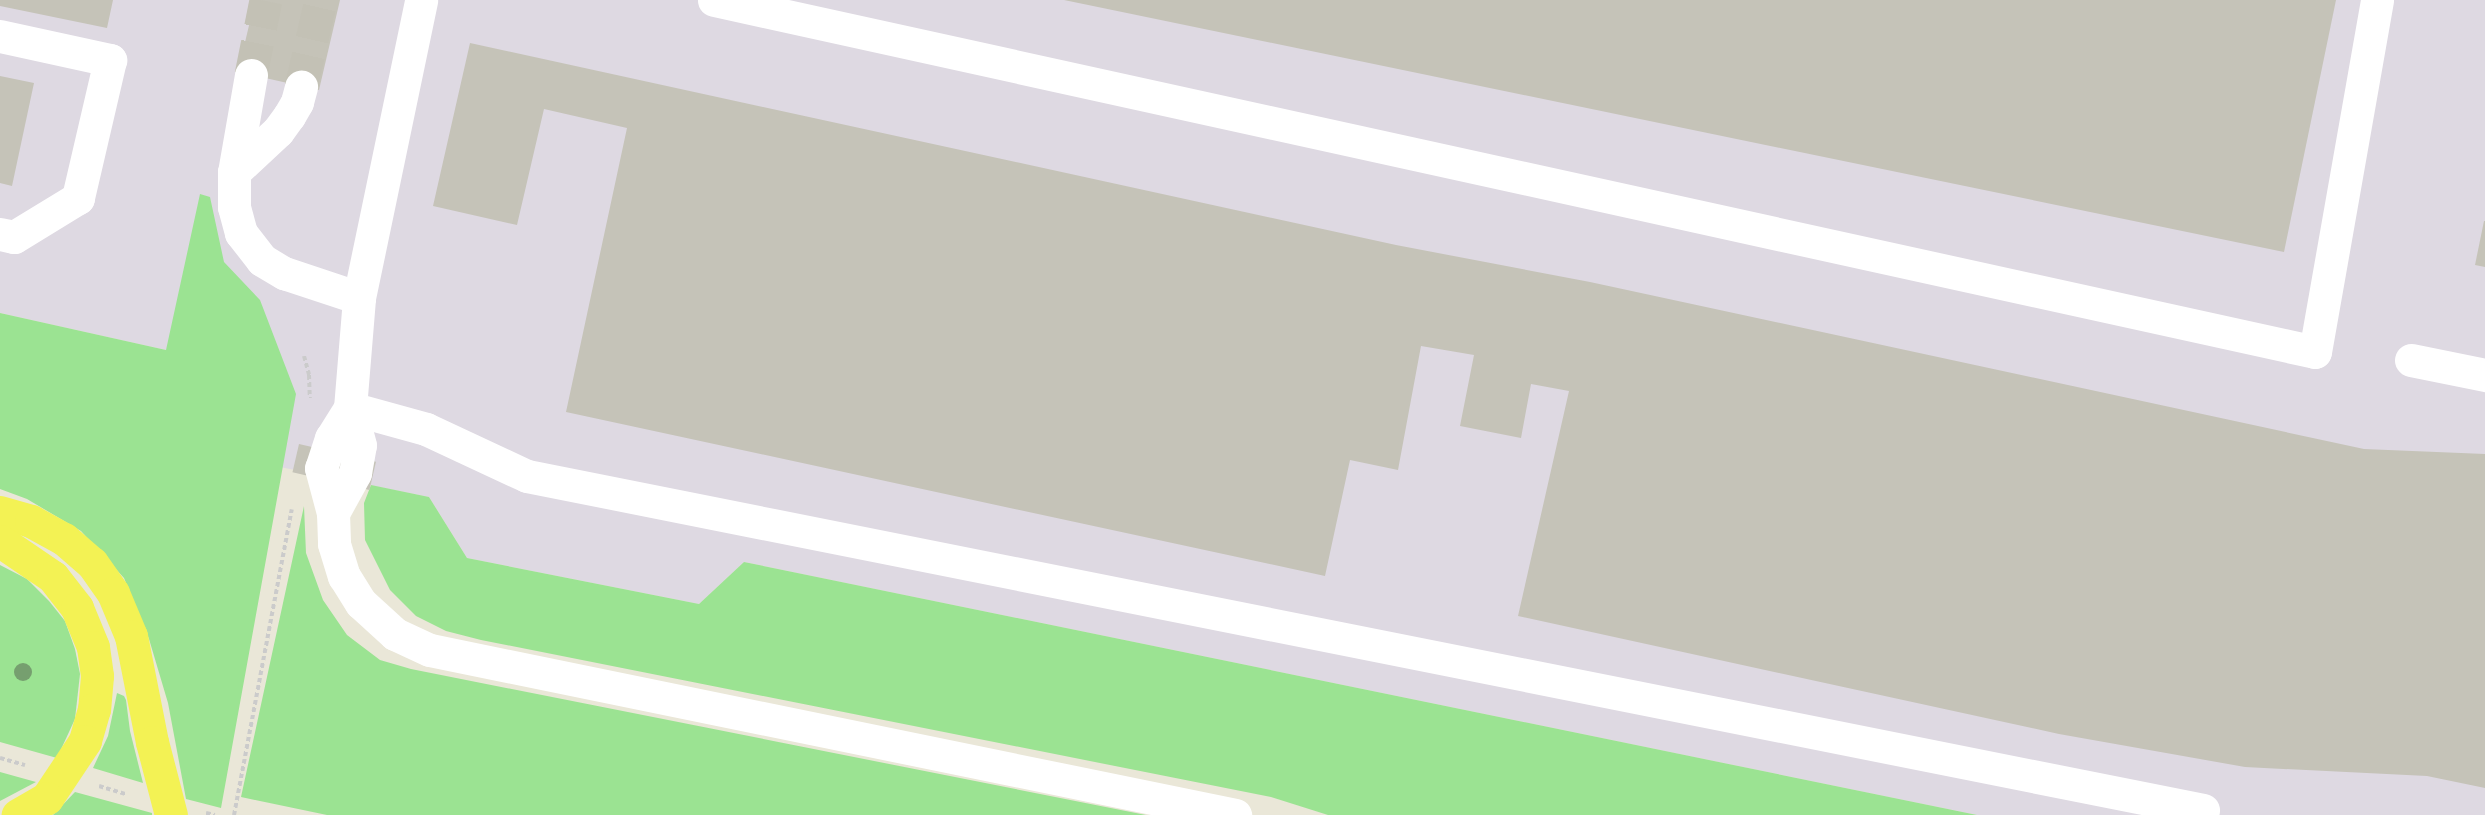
<!DOCTYPE html>
<html>
<head>
<meta charset="utf-8">
<style>
  body { margin:0 }
  #map { position:relative; width:2485px; height:815px; overflow:hidden; background:#eae7d8; font-family:Manrope,sans-serif }
  div>[style] { position:absolute }
  [style*='--x'] { left:calc(var(--x)*1px); top:calc(var(--y)*1px); width:calc(var(--w)*1px); rotate:calc(var(--a)*1deg) }
  .industrial>* { inset:0; background:#ded9e2 }
  .green>* { inset:0; background:#9be392 }
  .building>* { inset:0; background:#c5c3b8; transform-origin:0 0 }
  .minor-tunnel>* { height:33px; margin-top:-16.5px; transform-origin:0; background:repeating-linear-gradient(90deg,#c3c1b5 0 33px,transparent 0 49px) }
  .path>* { height:4px; margin-top:-2px; transform-origin:0; background:repeating-linear-gradient(90deg,#cbcbcb 0 4.5px,transparent 0 7.5px) }
  .minor>* { height:33px; margin:-16.5px; padding:0 16.5px; transform-origin:16.5px; border-radius:16.5px; background:#fff }
  .major>* { height:33px; margin:-16.5px; padding:0 16.5px; transform-origin:16.5px; border-radius:16.5px; background:#f3f254 }
  .trees>* { width:18px; height:18px; margin:-9px; border-radius:50%; background:#769f6f }
  span { translate:-50% -50%; white-space:nowrap; text-align:center; line-height:1.15; -webkit-text-stroke:5px #fff; paint-order:stroke }
</style>
</head>
<body>
<div id="map">
  <div class="industrial">
    <div style="clip-path:polygon(0 0,2485px 0,2485px 815px,1977px 815px,744px 562px,699px 604px,467px 558px,429px 497px,280px 467px,166px 350px,0 313px)"></div>
  </div>
  <div class="green">
    <div style="clip-path:polygon(200px 194px,210px 197px,224px 262px,260px 300px,296px 394px,221px 808px,186px 799px,168px 703px,149px 639px,124px 578px,81px 531px,27px 499px,0 489px,0 313px,166px 350px)"></div>
    <div style="clip-path:polygon(371px 485px,429px 497px,467px 558px,699px 604px,744px 562px,1977px 815px,1328px 815px,1271px 797px,481px 640px,446px 631px,416px 616px,390px 590px,365px 540px,364px 503px)"></div>
    <div style="clip-path:polygon(304px 506px,306px 553px,323px 600px,347px 635px,380px 660px,411px 669px,1146px 815px,327px 815px,241px 797px)"></div>
    <div style="clip-path:polygon(0 565px,27px 579px,49px 601px,65px 621px,75px 649px,80px 674px,75px 719px,57px 758px,0 742px)"></div>
    <div style="clip-path:polygon(117px 693px,124px 696px,126px 700px,130px 731px,143px 783px,93px 768px,108px 736px)"></div>
    <div style="clip-path:polygon(0 772px,36px 782px,0 801px)"></div>
    <div style="clip-path:polygon(75px 792px,152px 813px,152px 815px,53px 815px)"></div>
  </div>
  <div class="building">
    <div style="clip-path:polygon(0 0,113px 0,107px 28px,0 6px)"></div>
    <div style="clip-path:polygon(255px 0,340px 0,319px 90px,238px 72px)"></div>
    <div style="clip-path:polygon(1064px 0,2336px 0,2284px 252px)"></div>
    <div style="clip-path:polygon(470px 43px,1396px 245px,1590px 282px,2364px 449px,2485px 454px,2485px 788px,2427px 776px,2245px 767px,2059px 734px,1518px 616px,1569px 391px,1531px 384px,1521px 438px,1460px 426px,1474px 355px,1421px 346px,1398px 470px,1350px 460px,1325px 576px,566px 412px,627px 128px,544px 109px,517px 225px,433px 206px)"></div>
    <div style="clip-path:polygon(0 76px,34px 83px,12px 186px,0 183px)"></div>
    <div style="clip-path:polygon(2484px 221px,2485px 221px,2485px 267px,2475px 265px)"></div>
    <div style="left:299px;top:444px;width:79px;height:29px;rotate:13deg"></div>
  </div>
  <div class="minor-tunnel">
    <div style="--x:251;--y:75;--w:76;--a:-78.7"></div>
    <div style="--x:301;--y:87;--w:89;--a:-77.1"></div>
  </div>
  <div class="path">
    <div style="--x:304;--y:356;--w:20;--a:75"></div>
    <div style="--x:309;--y:375;--w:23;--a:88"></div>
    <div style="--x:0;--y:758;--w:26;--a:16"></div>
    <div style="--x:99;--y:786;--w:28;--a:17"></div>
    <div style="--x:206;--y:813;--w:9;--a:13"></div>
    <div style="--x:234;--y:815;--w:311;--a:-79.3"></div>
  </div>
  <div class="minor">
    <div style="--x:714;--y:0;--w:1639;--a:12.4"></div>
    <div style="--x:2315;--y:352;--w:357;--a:-80"></div>
    <div style="--x:0;--y:36;--w:113;--a:12.3"></div>
    <div style="--x:110;--y:60;--w:142;--a:103.1"></div>
    <div style="--x:78;--y:198;--w:75;--a:148.6"></div>
    <div style="--x:14;--y:237;--w:14;--a:-168"></div>
    <div style="--x:251;--y:75;--w:98;--a:99.9"></div>
    <div style="--x:234;--y:172;--w:35;--a:90"></div>
    <div style="--x:234;--y:207;--w:27;--a:75"></div>
    <div style="--x:241;--y:233;--w:34;--a:52"></div>
    <div style="--x:262;--y:260;--w:26;--a:31"></div>
    <div style="--x:284;--y:273;--w:79;--a:18.4"></div>
    <div style="--x:234;--y:172;--w:60;--a:-43"></div>
    <div style="--x:278;--y:131;--w:19;--a:-54"></div>
    <div style="--x:289;--y:116;--w:16;--a:-60"></div>
    <div style="--x:297;--y:102;--w:16;--a:-75"></div>
    <div style="--x:2411;--y:360;--w:76;--a:11.5"></div>
    <div style="--x:350;--y:408;--w:79;--a:15.4"></div>
    <div style="--x:426;--y:429;--w:111;--a:25"></div>
    <div style="--x:527;--y:476;--w:1709;--a:11.27"></div>
    <div style="--x:350;--y:408;--w:36;--a:122"></div>
    <div style="--x:331;--y:438;--w:32;--a:108"></div>
    <div style="--x:321;--y:468;--w:47;--a:75.1"></div>
    <div style="--x:333;--y:513;--w:31;--a:88"></div>
    <div style="--x:334;--y:544;--w:34;--a:73"></div>
    <div style="--x:344;--y:576;--w:32;--a:58"></div>
    <div style="--x:361;--y:603;--w:46;--a:42.4"></div>
    <div style="--x:395;--y:634;--w:38;--a:25"></div>
    <div style="--x:430;--y:650;--w:822;--a:11.58"></div>
    <div style="--x:333;--y:513;--w:46;--a:-61.2"></div>
    <div style="--x:355;--y:473;--w:28;--a:-80"></div>
    <div style="--x:360;--y:445;--w:38;--a:-105"></div>
    <div style="--x:350;--y:408;--w:110;--a:-85.3"></div>
    <div style="--x:359;--y:298;--w:304;--a:-78.2"></div>
  </div>
  <div class="major">
    <div style="--x:0;--y:512;--w:32;--a:16"></div>
    <div style="--x:31;--y:521;--w:38;--a:29"></div>
    <div style="--x:64;--y:539;--w:37;--a:41"></div>
    <div style="--x:92;--y:563;--w:37;--a:55"></div>
    <div style="--x:113;--y:593;--w:47;--a:67.3"></div>
    <div style="--x:131;--y:636;--w:108;--a:78.8"></div>
    <div style="--x:152;--y:742;--w:75;--a:75.4"></div>
    <div style="--x:0;--y:541;--w:64;--a:34.2"></div>
    <div style="--x:53;--y:577;--w:39;--a:52"></div>
    <div style="--x:77;--y:608;--w:42;--a:67.7"></div>
    <div style="--x:93;--y:647;--w:29;--a:82"></div>
    <div style="--x:97;--y:676;--w:33;--a:95"></div>
    <div style="--x:94;--y:709;--w:33;--a:106"></div>
    <div style="--x:85;--y:741;--w:69;--a:123.7"></div>
    <div style="--x:47;--y:798;--w:34;--a:150"></div>
  </div>
  <div class="trees">
    <div style="left:23px;top:672px"></div>
  </div>
</div>
</body>
</html>
